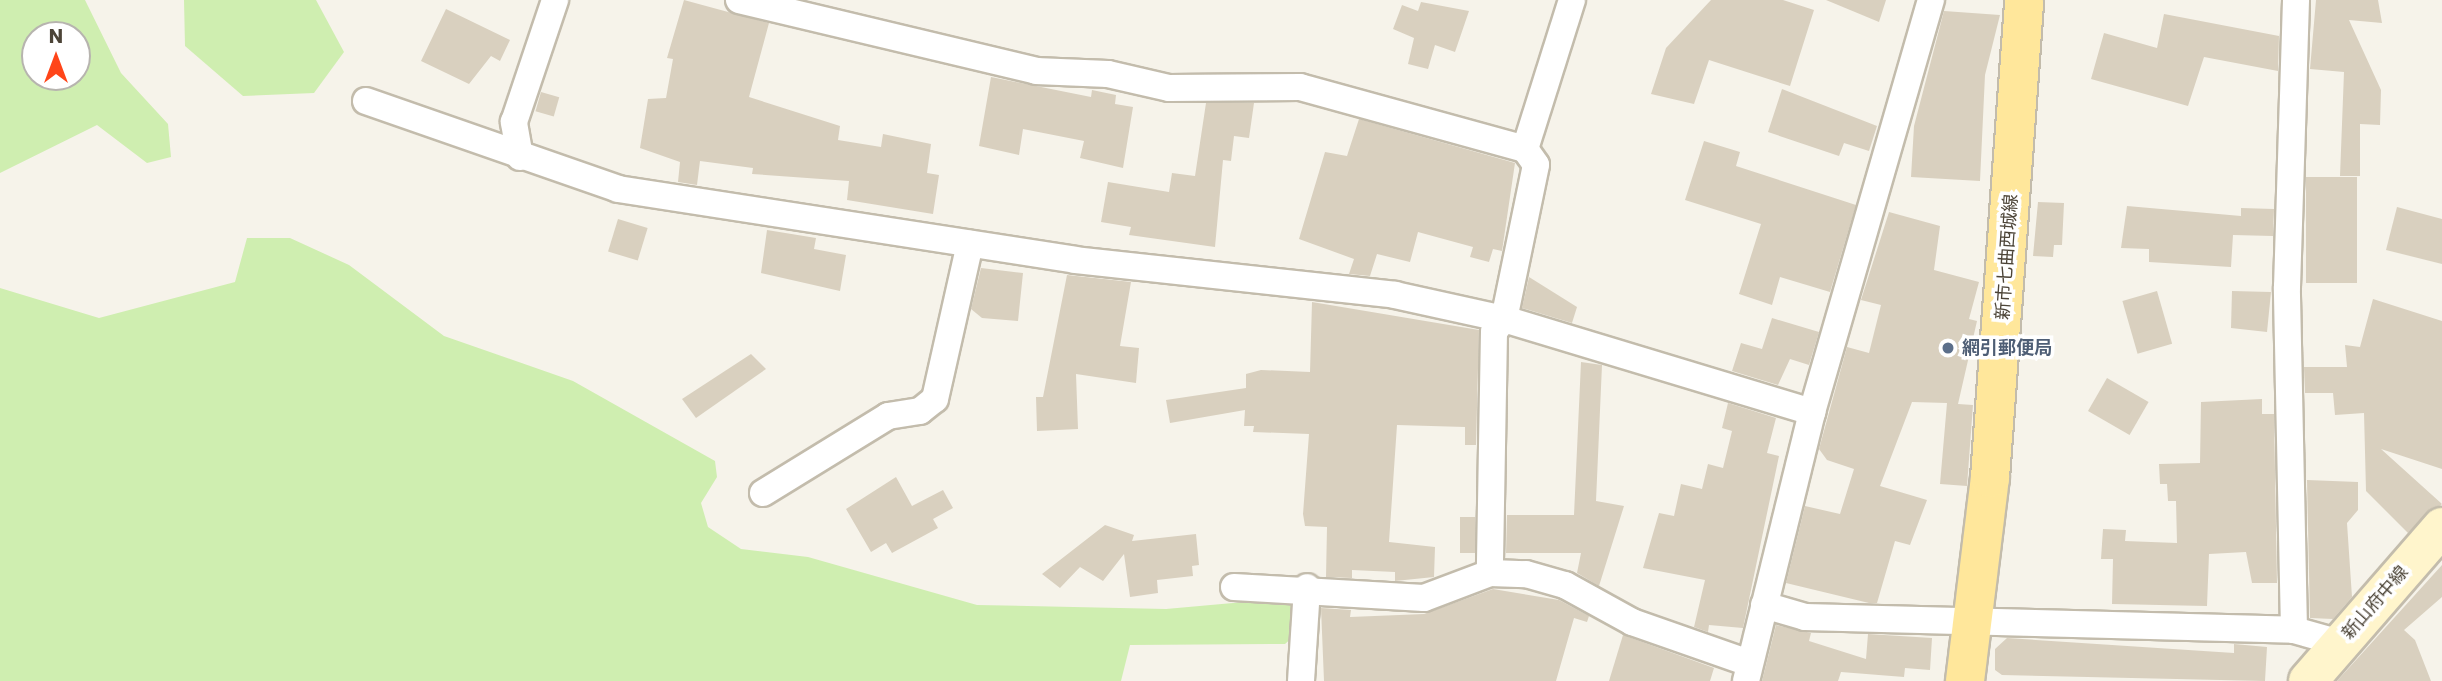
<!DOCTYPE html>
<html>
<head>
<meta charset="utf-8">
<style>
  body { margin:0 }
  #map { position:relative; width:2442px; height:681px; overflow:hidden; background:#f6f3ea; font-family:Poppins,"Noto Sans JP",sans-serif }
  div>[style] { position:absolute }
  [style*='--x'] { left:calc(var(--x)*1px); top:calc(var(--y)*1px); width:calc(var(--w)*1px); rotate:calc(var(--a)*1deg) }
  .green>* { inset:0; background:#cfeeb0 }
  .building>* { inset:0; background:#d9d0bf; transform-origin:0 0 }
  .roads { filter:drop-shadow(2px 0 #c3bcac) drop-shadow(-2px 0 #c3bcac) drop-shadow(0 2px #c3bcac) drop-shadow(0 -2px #c3bcac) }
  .minor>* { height:26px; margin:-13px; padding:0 13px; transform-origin:13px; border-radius:13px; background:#fff }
  .secondary>* { height:38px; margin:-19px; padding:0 19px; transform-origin:19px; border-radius:19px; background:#fff5cc }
  .primary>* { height:38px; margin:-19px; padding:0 19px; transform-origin:19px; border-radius:19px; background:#ffe79b }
  .dots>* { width:19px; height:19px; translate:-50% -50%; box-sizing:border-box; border:4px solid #fff; border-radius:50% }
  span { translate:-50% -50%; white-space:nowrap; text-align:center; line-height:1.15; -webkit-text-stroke:7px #fff; paint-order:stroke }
  .street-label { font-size:18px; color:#4c4437 }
  .service-label { font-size:18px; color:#4e5e75; font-weight:700 }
  .left { translate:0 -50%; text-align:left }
  .north { position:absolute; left:21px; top:21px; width:70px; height:70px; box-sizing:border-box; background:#fff; border:2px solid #b7b4af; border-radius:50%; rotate:0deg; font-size:19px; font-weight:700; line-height:28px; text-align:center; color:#4c4437 }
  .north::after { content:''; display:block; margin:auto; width:24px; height:32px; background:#ff4519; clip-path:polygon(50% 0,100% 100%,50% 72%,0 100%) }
</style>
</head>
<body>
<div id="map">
  <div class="green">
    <div style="clip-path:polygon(evenodd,0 0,85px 0,121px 73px,168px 124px,171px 157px,147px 163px,97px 125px,0 173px,0 0,35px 35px,77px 35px,77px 77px,35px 77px,35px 35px)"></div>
    <div style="clip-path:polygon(184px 0,316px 0,344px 52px,314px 93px,243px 96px,185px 46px)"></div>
    <div style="clip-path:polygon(247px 238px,290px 238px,349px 265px,444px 336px,573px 381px,715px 461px,717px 477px,701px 503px,708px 527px,741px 549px,808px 557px,977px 605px,1166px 609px,1288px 598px,1295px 604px,1294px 636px,1285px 644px,1130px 645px,1121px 681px,0 681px,0 288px,99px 318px,235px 282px)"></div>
  </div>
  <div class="building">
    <div style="clip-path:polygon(684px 0,769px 23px,749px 97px,840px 126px,838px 140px,881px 147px,883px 134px,931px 144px,927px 173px,939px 175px,933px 214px,847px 200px,849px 181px,752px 174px,753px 168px,700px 161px,697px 185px,678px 182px,680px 162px,640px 148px,648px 99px,666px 98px,673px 59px,667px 58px)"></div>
    <div style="clip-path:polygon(1711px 0,1783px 0,1814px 10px,1790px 86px,1709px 60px,1694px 104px,1651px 94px,1666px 48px)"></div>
    <div style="clip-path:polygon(1826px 0,1886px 0,1879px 22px)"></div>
    <div style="clip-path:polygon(2316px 0,2378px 0,2382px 23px,2349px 20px,2381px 90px,2380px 125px,2360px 124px,2360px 176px,2340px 176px,2344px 72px,2310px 69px)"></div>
    <div style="clip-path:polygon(1421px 2px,1469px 11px,1455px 52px,1435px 45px,1428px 69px,1408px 64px,1414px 38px,1393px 29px,1402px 5px,1418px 11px)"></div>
    <div style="clip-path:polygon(446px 9px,510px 40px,500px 61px,491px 56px,469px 84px,421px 61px)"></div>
    <div style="clip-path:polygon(1944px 11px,2000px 15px,1985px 75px,1980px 181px,1911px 177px,1914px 126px)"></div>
    <div style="clip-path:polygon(2164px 14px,2279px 36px,2278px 71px,2204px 57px,2188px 106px,2091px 79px,2104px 33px,2157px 48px)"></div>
    <div style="clip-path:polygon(991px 77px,1091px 97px,1092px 90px,1116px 95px,1115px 104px,1133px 107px,1123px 168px,1080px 158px,1084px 141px,1023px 129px,1019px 155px,979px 146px)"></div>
    <div style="clip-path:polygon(1782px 89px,1877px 126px,1869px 151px,1844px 143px,1839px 156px,1768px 132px)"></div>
    <div style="left:541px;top:92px;width:19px;height:20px;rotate:16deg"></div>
    <div style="clip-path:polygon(1206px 103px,1254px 103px,1249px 138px,1234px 136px,1231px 161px,1223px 160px,1215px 247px,1129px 235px,1131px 227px,1101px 222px,1108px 182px,1169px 192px,1172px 173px,1195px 176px)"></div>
    <div style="clip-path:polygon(1359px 119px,1515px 163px,1502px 251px,1493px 249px,1489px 262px,1470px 257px,1473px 247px,1418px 232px,1410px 262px,1377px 254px,1370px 276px,1349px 274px,1354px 259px,1299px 239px,1325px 152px,1347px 156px)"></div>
    <div style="clip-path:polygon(1704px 141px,1740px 152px,1736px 166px,1856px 205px,1830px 292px,1780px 277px,1772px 305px,1739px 294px,1761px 224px,1685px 200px)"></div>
    <div style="left:2306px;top:177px;width:51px;height:106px"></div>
    <div style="clip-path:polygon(2038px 202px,2064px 203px,2062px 245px,2054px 245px,2053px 257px,2033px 256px)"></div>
    <div style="clip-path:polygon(2127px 206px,2241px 216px,2241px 208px,2274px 209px,2273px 236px,2233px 235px,2231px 267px,2149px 262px,2149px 249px,2121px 248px)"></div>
    <div style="clip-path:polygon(2397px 207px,2442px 219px,2442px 264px,2386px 250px)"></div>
    <div style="clip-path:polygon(1889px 212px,1940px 226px,1934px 270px,1979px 282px,1969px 319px,1977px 321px,1958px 404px,1973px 405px,1967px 486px,1940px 484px,1947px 403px,1912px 402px,1880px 486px,1927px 500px,1910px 545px,1895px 541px,1877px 603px,1869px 603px,1786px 583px,1805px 506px,1840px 514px,1854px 469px,1827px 460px,1819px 449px,1847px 347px,1869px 353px,1881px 305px,1861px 300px)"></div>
    <div style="left:618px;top:219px;width:31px;height:34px;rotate:17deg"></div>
    <div style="clip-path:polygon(767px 230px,816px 238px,814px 249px,846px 255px,840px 291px,761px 273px)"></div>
    <div style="clip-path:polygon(981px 268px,1023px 273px,1018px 321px,982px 318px,971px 309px)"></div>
    <div style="clip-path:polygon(1067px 275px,1131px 282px,1120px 346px,1139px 348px,1136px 383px,1076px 374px,1078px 429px,1037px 431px,1036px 397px,1043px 397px)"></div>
    <div style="clip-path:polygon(1529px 277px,1577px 307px,1572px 323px,1522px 308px)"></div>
    <div style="left:2157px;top:291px;width:55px;height:36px;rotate:74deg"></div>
    <div style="clip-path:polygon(2232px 291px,2271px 292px,2267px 332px,2231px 328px)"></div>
    <div style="clip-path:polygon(2373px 299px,2442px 321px,2442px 469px,2381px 449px,2442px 504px,2408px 533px,2366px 491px,2364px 413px,2335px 415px,2333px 393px,2305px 393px,2304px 367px,2347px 367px,2345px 345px,2360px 347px)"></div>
    <div style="clip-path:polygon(1312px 302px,1479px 330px,1476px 445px,1465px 445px,1465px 427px,1397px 425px,1389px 542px,1435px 547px,1434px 577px,1395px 581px,1395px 572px,1352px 570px,1352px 578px,1326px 577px,1327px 527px,1305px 526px,1303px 514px,1309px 434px,1253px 432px,1254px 426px,1244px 426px,1245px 410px,1170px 423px,1166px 400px,1246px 388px,1246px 374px,1261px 370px,1310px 372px)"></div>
    <div style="clip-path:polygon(1772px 318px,1819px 332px,1809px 365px,1790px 359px,1778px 385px,1732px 371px,1741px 343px,1762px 349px)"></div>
    <div style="clip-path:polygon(751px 354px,766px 369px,696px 418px,682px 399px)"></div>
    <div style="clip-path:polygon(1581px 362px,1602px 365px,1596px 501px,1624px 506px,1599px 586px,1577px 573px,1581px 553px,1506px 553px,1507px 515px,1574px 515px)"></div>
    <div style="left:2107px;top:378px;width:48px;height:38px;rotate:30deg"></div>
    <div style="clip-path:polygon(2262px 399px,2262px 414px,2274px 414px,2277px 583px,2252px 583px,2246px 552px,2209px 554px,2207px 606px,2112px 604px,2113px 559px,2101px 559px,2103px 529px,2126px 530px,2125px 541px,2177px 543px,2176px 501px,2168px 501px,2167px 484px,2160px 484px,2159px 464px,2200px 463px,2201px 402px)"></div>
    <div style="clip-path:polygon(1728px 403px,1776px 418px,1767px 453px,1779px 456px,1743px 628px,1709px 625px,1708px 632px,1694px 627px,1705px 580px,1643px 568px,1659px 513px,1674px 516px,1681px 484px,1702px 489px,1708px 464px,1723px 468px,1732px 431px,1722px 428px)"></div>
    <div style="clip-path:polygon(896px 477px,912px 506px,943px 490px,953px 508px,933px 519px,938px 528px,892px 553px,886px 543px,871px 552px,846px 509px)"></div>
    <div style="clip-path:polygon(2307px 480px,2358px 482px,2358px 510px,2347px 523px,2352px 597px,2333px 619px,2310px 618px)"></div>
    <div style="left:1460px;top:517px;width:15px;height:36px"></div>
    <div style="clip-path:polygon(1105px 525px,1134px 535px,1132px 541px,1196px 534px,1199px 565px,1192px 566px,1193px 576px,1157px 580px,1158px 593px,1130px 597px,1124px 554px,1103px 581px,1080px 567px,1060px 588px,1042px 574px)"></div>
    <div style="clip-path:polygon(2442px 565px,2442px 597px,2404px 630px,2415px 640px,2431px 681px,2337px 681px)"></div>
    <div style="clip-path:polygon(1493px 589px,1559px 600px,1589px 616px,1587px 622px,1574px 618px,1556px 681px,1324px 681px,1321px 608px,1351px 610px,1350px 617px,1424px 614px)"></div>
    <div style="clip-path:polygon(1776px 625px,1811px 633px,1809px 641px,1866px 659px,1868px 634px,1932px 638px,1930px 670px,1905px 668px,1904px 677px,1841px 672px,1838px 681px,1762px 681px)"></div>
    <div style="clip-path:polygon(1623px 635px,1714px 668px,1710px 681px,1609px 681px)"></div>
    <div style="clip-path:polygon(2007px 638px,2234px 653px,2234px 644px,2267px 647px,2265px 681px,2002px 675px,1995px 670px,1995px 649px)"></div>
  </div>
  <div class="roads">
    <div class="minor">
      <div style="--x:739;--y:0;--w:305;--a:13.4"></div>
      <div style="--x:1036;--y:71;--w:72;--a:2.4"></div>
      <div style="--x:1108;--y:74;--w:63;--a:12.9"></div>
      <div style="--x:1169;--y:88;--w:131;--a:-0.4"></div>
      <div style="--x:1300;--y:87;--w:233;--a:15.4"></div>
      <div style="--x:1525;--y:149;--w:19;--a:55"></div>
      <div style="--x:1536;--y:165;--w:157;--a:101.7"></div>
      <div style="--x:1504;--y:319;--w:16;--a:128"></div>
      <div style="--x:1494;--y:332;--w:241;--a:91"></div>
      <div style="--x:366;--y:101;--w:267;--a:19.2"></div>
      <div style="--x:618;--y:189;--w:462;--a:8.8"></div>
      <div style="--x:1075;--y:260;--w:322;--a:6.2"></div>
      <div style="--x:1395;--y:295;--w:112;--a:12.4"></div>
      <div style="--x:1504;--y:319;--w:322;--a:16.8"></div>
      <div style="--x:1525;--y:149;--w:156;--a:-72.5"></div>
      <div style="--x:520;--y:157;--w:36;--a:-100"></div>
      <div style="--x:514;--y:122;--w:129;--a:-71.4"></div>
      <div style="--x:763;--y:493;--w:147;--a:-31.6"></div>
      <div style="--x:888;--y:416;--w:32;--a:-9"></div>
      <div style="--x:920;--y:411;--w:19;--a:-39"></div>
      <div style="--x:935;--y:399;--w:159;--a:-77.3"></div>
      <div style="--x:1234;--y:587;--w:190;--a:3.3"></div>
      <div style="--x:1424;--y:598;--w:71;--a:-20.7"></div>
      <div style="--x:1490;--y:573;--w:36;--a:2"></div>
      <div style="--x:1526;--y:574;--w:41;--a:15.8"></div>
      <div style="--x:1565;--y:585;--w:77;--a:28.9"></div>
      <div style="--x:1632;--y:622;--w:124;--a:19.3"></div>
      <div style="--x:1764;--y:605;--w:43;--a:16.3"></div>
      <div style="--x:1805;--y:617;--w:489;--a:1.5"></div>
      <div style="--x:2294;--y:630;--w:48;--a:15.8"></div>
      <div style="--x:2294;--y:630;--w:343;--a:-91.2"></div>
      <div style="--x:2287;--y:287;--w:287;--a:-88.2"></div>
      <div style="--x:1301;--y:681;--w:94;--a:-86.3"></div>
      <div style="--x:1746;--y:681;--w:277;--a:-76.2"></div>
      <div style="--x:1812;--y:412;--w:429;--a:-73.9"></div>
    </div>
    <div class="secondary">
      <div style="--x:2308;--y:681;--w:204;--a:-49"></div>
    </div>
    <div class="primary">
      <div style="--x:1965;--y:681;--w:205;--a:-83"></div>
      <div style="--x:1990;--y:478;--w:479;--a:-85.9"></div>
    </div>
  </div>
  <div class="dots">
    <div style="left:1948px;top:348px;background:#5c6f8a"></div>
  </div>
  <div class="street-label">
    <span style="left:2007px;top:257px;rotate:-86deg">新市七曲西城線</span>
    <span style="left:2375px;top:603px;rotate:-49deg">新山府中線</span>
  </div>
  <div class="service-label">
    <span class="left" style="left:1962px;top:348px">網引郵便局</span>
  </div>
  <div class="north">N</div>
</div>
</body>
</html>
